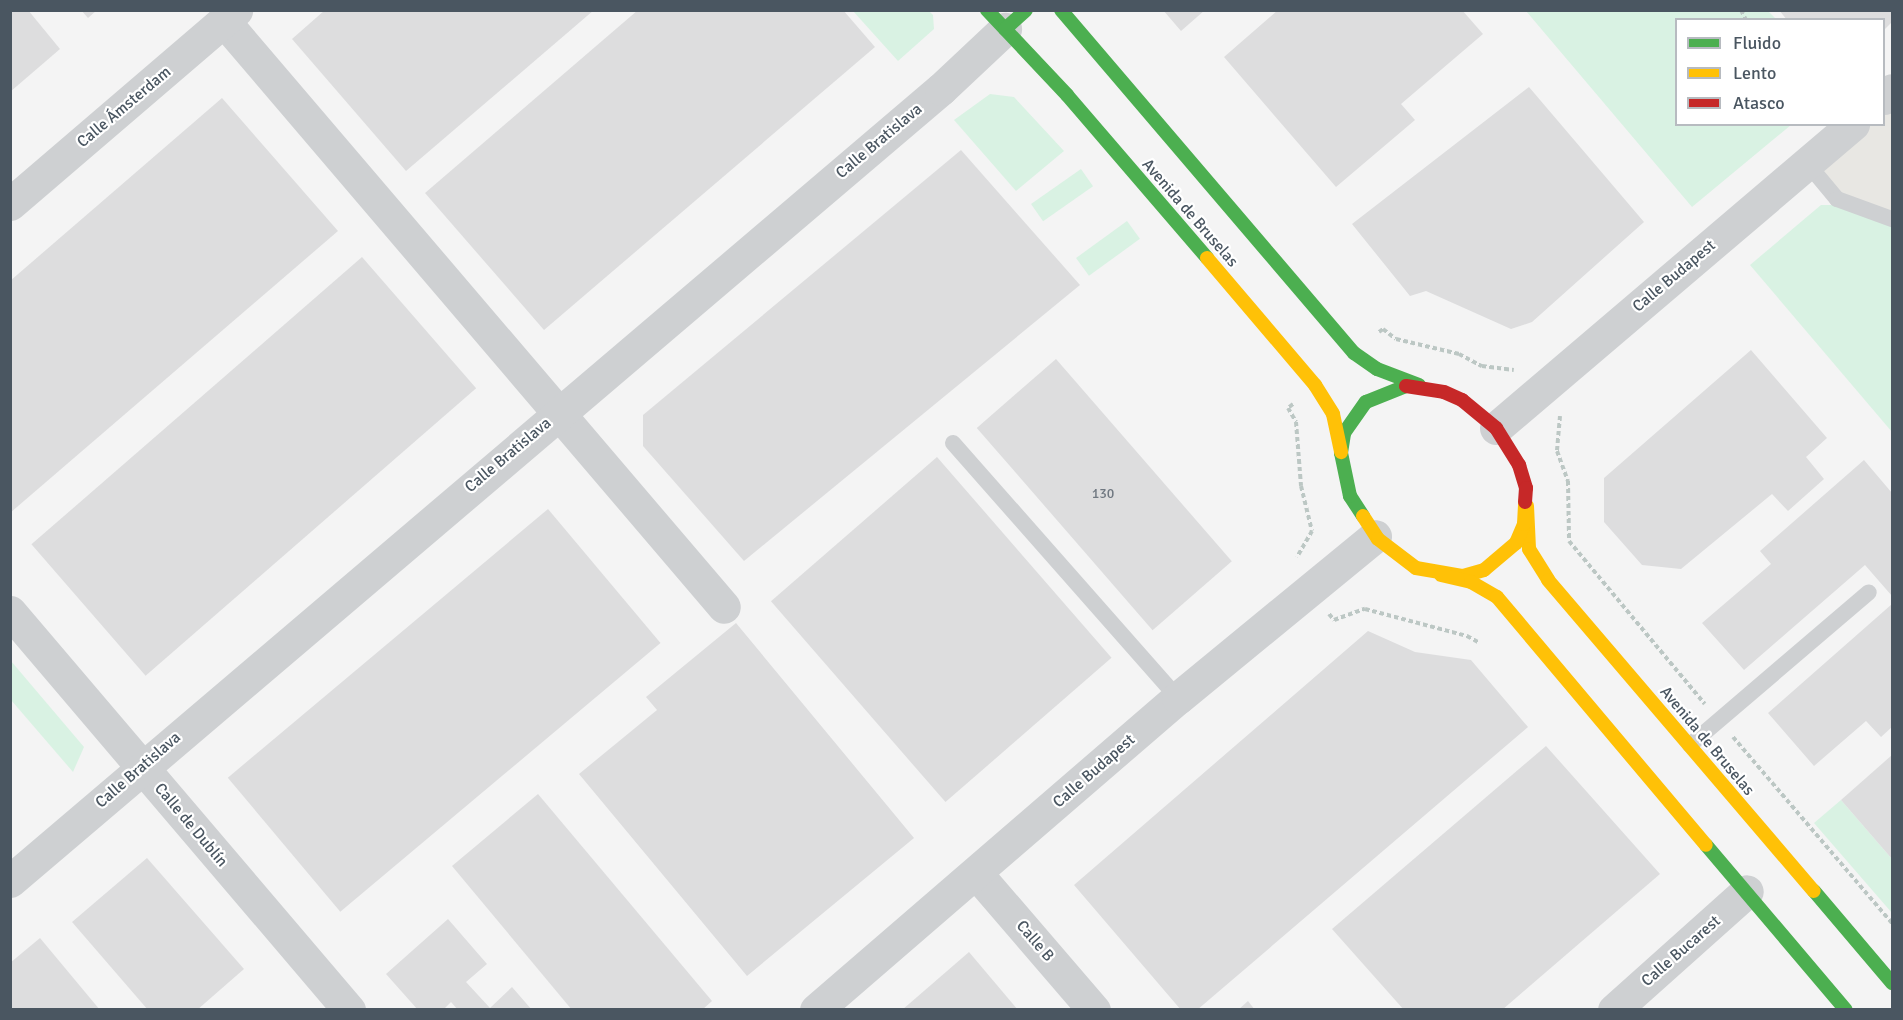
<!DOCTYPE html>
<html>
<head>
<meta charset="utf-8">
<style>
  body { margin:0 }
  #map { position:relative; width:1903px; height:1020px; overflow:hidden; background:#f4f4f4; font-family:Signika,sans-serif }
  div>[style] { position:absolute }
  [style*='--x'] { left:calc(var(--x)*1px); top:calc(var(--y)*1px); width:calc(var(--w)*1px); rotate:calc(var(--a)*1deg) }
  .commercial>* { inset:0; background:#e8e7e3 }
  .green>* { inset:0; background:#d9f2e3; transform-origin:0 0 }
  .building>* { inset:0; background:#ddddde; transform-origin:0 0 }
  .path>* { height:4px; margin-top:-2px; transform-origin:0; background:repeating-linear-gradient(90deg,#bcc7c4 0 4.5px,transparent 0 7.5px) }
  .lane>* { height:16px; margin:-8px; padding:0 8px; transform-origin:8px; border-radius:8px; background:#ced0d2 }
  .street>* { height:33px; margin:-16.5px; padding:0 16.5px; transform-origin:16.5px; border-radius:16.5px; background:#ced0d2 }
  .fast>* { height:14px; margin:-7px; padding:0 7px; transform-origin:7px; border-radius:7px; background:#4caf50 }
  .slow>* { height:14px; margin:-7px; padding:0 7px; transform-origin:7px; border-radius:7px; background:#ffc107 }
  .jam>* { height:14px; margin:-7px; padding:0 7px; transform-origin:7px; border-radius:7px; background:#c62828 }
  span { translate:-50% -50%; white-space:nowrap; text-align:center; line-height:1.15; -webkit-text-stroke:4.5px #fff; paint-order:stroke }
  .number-label { font-size:14px; color:#707881 }
  .number-label span { -webkit-text-stroke-width:0 }
  .street-label { font-size:16px; color:#4a5661 }
  .frame { position:absolute; inset:0; border:12px solid #4a5661; pointer-events:none }
  .legend { position:absolute; left:1675px; top:18px; width:210px; height:108px; box-sizing:border-box; background:#fff; border:2px solid #b7bbc0; margin:0; padding:8px 10px; list-style:none; font-size:18px; color:#4a5661 }
  .legend li { display:flex; align-items:center; gap:12px; height:30px }
  .legend b { width:30px; border:2px solid #b7bbc0 }
</style>
</head>
<body>
<div id="map">
  <div class="commercial">
    <div style="clip-path:polygon(1892px 90px,1892px 219px,1837px 199px,1807px 163px,1853px 125px,1884px 124px,1884px 98px)"></div>
  </div>
  <div class="green">
    <div style="clip-path:polygon(853px 11px,929px 11px,933px 15px,934px 29px,898px 61px)"></div>
    <div style="clip-path:polygon(1526px 11px,1768px 11px,1776px 19px,1676px 20px,1676px 124px,1791px 125px,1692px 207px)"></div>
    <div style="clip-path:polygon(990px 94px,1014px 97px,1064px 151px,1016px 191px,954px 120px)"></div>
    <div style="left:1081px;top:169px;width:21px;height:61px;rotate:55deg"></div>
    <div style="clip-path:polygon(1821px 205px,1835px 205px,1892px 227px,1892px 432px,1750px 265px)"></div>
    <div style="left:1127px;top:221px;width:22px;height:63px;rotate:54deg"></div>
    <div style="clip-path:polygon(11px 661px,84px 747px,73px 772px,11px 700px)"></div>
    <div style="clip-path:polygon(1841px 800px,1892px 859px,1892px 913px,1814px 823px)"></div>
  </div>
  <div class="building">
    <div style="clip-path:polygon(10px 10px,28px 10px,60px 49px,10px 92px)"></div>
    <div style="clip-path:polygon(81px 10px,97px 10px,88px 18px)"></div>
    <div style="clip-path:polygon(325px 10px,594px 10px,406px 171px,292px 39px)"></div>
    <div style="clip-path:polygon(638px 10px,843px 10px,875px 47px,544px 330px,425px 193px)"></div>
    <div style="clip-path:polygon(1163px 10px,1205px 10px,1181px 31px)"></div>
    <div style="clip-path:polygon(1278px 10px,1462px 10px,1483px 34px,1401px 104px,1415px 120px,1336px 187px,1224px 57px)"></div>
    <div style="clip-path:polygon(1779px 10px,1892px 10px,1892px 22px,1884px 30px,1884px 20px,1787px 20px)"></div>
    <div style="clip-path:polygon(1529px 87px,1644px 222px,1532px 322px,1511px 329px,1426px 291px,1410px 296px,1352px 224px)"></div>
    <div style="clip-path:polygon(222px 98px,338px 231px,10px 513px,10px 281px)"></div>
    <div style="clip-path:polygon(961px 150px,1080px 285px,744px 561px,643px 446px,643px 415px)"></div>
    <div style="left:362px;top:257px;width:174px;height:438px;rotate:49deg"></div>
    <div style="clip-path:polygon(1751px 350px,1827px 438px,1806px 457px,1824px 479px,1788px 511px,1772px 494px,1681px 569px,1642px 565px,1604px 522px,1604px 478px)"></div>
    <div style="left:1056px;top:359px;width:268px;height:105px;rotate:49deg"></div>
    <div style="left:937px;top:457px;width:266px;height:220px;rotate:49deg"></div>
    <div style="clip-path:polygon(1864px 460px,1892px 493px,1892px 596px,1865px 565px,1744px 670px,1702px 623px,1771px 564px,1760px 551px)"></div>
    <div style="left:548px;top:509px;width:175px;height:418px;rotate:50deg"></div>
    <div style="clip-path:polygon(1892px 604px,1892px 727px,1881px 737px,1866px 721px,1814px 766px,1768px 713px)"></div>
    <div style="clip-path:polygon(736px 623px,914px 838px,747px 976px,579px 774px,657px 710px,646px 697px)"></div>
    <div style="clip-path:polygon(1368px 631px,1415px 652px,1471px 660px,1528px 727px,1197px 1010px,1181px 1010px,1074px 885px)"></div>
    <div style="clip-path:polygon(1546px 746px,1660px 874px,1502px 1010px,1404px 1010px,1332px 929px)"></div>
    <div style="clip-path:polygon(1892px 755px,1892px 859px,1841px 800px)"></div>
    <div style="clip-path:polygon(538px 794px,712px 1001px,702px 1010px,572px 1010px,452px 866px)"></div>
    <div style="clip-path:polygon(147px 858px,244px 969px,197px 1010px,148px 1010px,72px 922px)"></div>
    <div style="clip-path:polygon(448px 919px,487px 964px,466px 982px,490px 1008px,512px 987px,532px 1010px,458px 1010px,451px 1002px,443px 1010px,418px 1010px,386px 974px)"></div>
    <div style="clip-path:polygon(40px 938px,100px 1010px,10px 1010px,10px 963px)"></div>
    <div style="clip-path:polygon(969px 952px,1018px 1010px,902px 1010px)"></div>
    <div style="clip-path:polygon(1248px 1001px,1255px 1010px,1238px 1010px)"></div>
  </div>
  <div class="path">
    <div style="--x:1741;--y:10;--w:11;--a:63"></div>
    <div style="--x:1379;--y:332;--w:5;--a:-37"></div>
    <div style="--x:1383;--y:329;--w:16;--a:38"></div>
    <div style="--x:1396;--y:339;--w:65;--a:13.4"></div>
    <div style="--x:1459;--y:354;--w:26;--a:28"></div>
    <div style="--x:1482;--y:366;--w:32;--a:7"></div>
    <div style="--x:1293;--y:404;--w:6;--a:141"></div>
    <div style="--x:1288;--y:408;--w:16;--a:60"></div>
    <div style="--x:1296;--y:422;--w:64;--a:85.5"></div>
    <div style="--x:1301;--y:486;--w:46;--a:76.3"></div>
    <div style="--x:1312;--y:531;--w:30;--a:120"></div>
    <div style="--x:1560;--y:416;--w:35;--a:95"></div>
    <div style="--x:1557;--y:451;--w:32;--a:70"></div>
    <div style="--x:1568;--y:481;--w:60;--a:89"></div>
    <div style="--x:1569;--y:541;--w:212;--a:50.2"></div>
    <div style="--x:1329;--y:614;--w:8;--a:50"></div>
    <div style="--x:1334;--y:620;--w:33;--a:-20"></div>
    <div style="--x:1365;--y:609;--w:106;--a:14.8"></div>
    <div style="--x:1467;--y:636;--w:13;--a:29"></div>
    <div style="--x:1733;--y:737;--w:245;--a:49.5"></div>
  </div>
  <div class="lane">
    <div style="--x:1807;--y:163;--w:47;--a:50.2"></div>
    <div style="--x:1837;--y:199;--w:59;--a:20"></div>
    <div style="--x:953;--y:443;--w:340;--a:48.6"></div>
    <div style="--x:1690;--y:745;--w:235;--a:-40.5"></div>
  </div>
  <div class="street">
    <div style="--x:224;--y:21;--w:770;--a:49.53"></div>
    <div style="--x:1884;--y:98;--w:11;--a:-45"></div>
    <div style="--x:10;--y:204;--w:298;--a:-40.6"></div>
    <div style="--x:1496;--y:428;--w:469;--a:-40.4"></div>
    <div style="--x:10;--y:612;--w:523;--a:49.58"></div>
    <div style="--x:976;--y:873;--w:181;--a:49.3"></div>
    <div style="--x:10;--y:881;--w:1222;--a:-40.39"></div>
    <div style="--x:941;--y:89;--w:88;--a:-43.2"></div>
    <div style="--x:816;--y:1010;--w:478;--a:-40.8"></div>
    <div style="--x:1178;--y:698;--w:255;--a:-39.4"></div>
    <div style="--x:1614;--y:1010;--w:178;--a:-41.8"></div>
  </div>
  <div class="fast">
    <div style="--x:987;--y:10;--w:117;--a:46.7"></div>
    <div style="--x:1067;--y:95;--w:215;--a:49.3"></div>
    <div style="--x:1061;--y:10;--w:451;--a:49.5"></div>
    <div style="--x:1354;--y:353;--w:28;--a:35"></div>
    <div style="--x:1377;--y:369;--w:45;--a:20.9"></div>
    <div style="--x:1005;--y:29;--w:28;--a:-42"></div>
    <div style="--x:1363;--y:516;--w:24;--a:-123"></div>
    <div style="--x:1350;--y:496;--w:44;--a:-101.8"></div>
    <div style="--x:1341;--y:453;--w:20;--a:-81"></div>
    <div style="--x:1344;--y:433;--w:38;--a:-55"></div>
    <div style="--x:1366;--y:402;--w:43;--a:-21.8"></div>
    <div style="--x:1706;--y:845;--w:216;--a:49.7"></div>
    <div style="--x:1814;--y:891;--w:121;--a:49.7"></div>
  </div>
  <div class="slow">
    <div style="--x:1207;--y:258;--w:167;--a:49.6"></div>
    <div style="--x:1315;--y:385;--w:34;--a:58"></div>
    <div style="--x:1333;--y:414;--w:39;--a:78"></div>
    <div style="--x:1527;--y:506;--w:43;--a:87.3"></div>
    <div style="--x:1529;--y:549;--w:36;--a:58"></div>
    <div style="--x:1548;--y:580;--w:409;--a:49.5"></div>
    <div style="--x:1363;--y:516;--w:27;--a:57"></div>
    <div style="--x:1378;--y:539;--w:48;--a:37.3"></div>
    <div style="--x:1416;--y:568;--w:48;--a:9.7"></div>
    <div style="--x:1463;--y:576;--w:22;--a:-16"></div>
    <div style="--x:1484;--y:570;--w:42;--a:-40.2"></div>
    <div style="--x:1516;--y:543;--w:21;--a:-67"></div>
    <div style="--x:1524;--y:524;--w:22;--a:-87"></div>
    <div style="--x:1441;--y:575;--w:31;--a:13"></div>
    <div style="--x:1471;--y:582;--w:30;--a:30"></div>
    <div style="--x:1497;--y:597;--w:324;--a:49.9"></div>
  </div>
  <div class="jam">
    <div style="--x:1406;--y:386;--w:38;--a:9"></div>
    <div style="--x:1444;--y:392;--w:20;--a:24"></div>
    <div style="--x:1462;--y:400;--w:44;--a:39.5"></div>
    <div style="--x:1496;--y:428;--w:44;--a:58.1"></div>
    <div style="--x:1519;--y:465;--w:24;--a:73"></div>
    <div style="--x:1526;--y:488;--w:14;--a:94"></div>
  </div>
  <div class="number-label">
    <span style="left:1103px;top:494px">130</span>
  </div>
  <div class="street-label">
    <span style="left:124px;top:107px;rotate:-40deg">Calle Ámsterdam</span>
    <span style="left:879px;top:141px;rotate:-40deg">Calle Bratislava</span>
    <span style="left:1190px;top:213px;rotate:49deg">Avenida de Bruselas</span>
    <span style="left:1674px;top:276px;rotate:-40deg">Calle Budapest</span>
    <span style="left:508px;top:455px;rotate:-40deg">Calle Bratislava</span>
    <span style="left:1707px;top:741px;rotate:50deg">Avenida de Bruselas</span>
    <span style="left:138px;top:770px;rotate:-41deg">Calle Bratislava</span>
    <span style="left:1094px;top:771px;rotate:-41deg">Calle Budapest</span>
    <span style="left:191px;top:825px;rotate:50deg">Calle de Dublín</span>
    <span style="left:1035px;top:941px;rotate:49deg">Calle B</span>
    <span style="left:1681px;top:951px;rotate:-41deg">Calle Bucarest</span>
  </div>
  <div class="frame"></div>
  <ul class="legend">
  <li><b style="height:8px;background:#4caf50"></b>Fluido</li>
  <li><b style="height:8px;background:#ffc107"></b>Lento</li>
  <li><b style="height:8px;background:#c62828"></b>Atasco</li>
  </ul>
</div>
</body>
</html>
